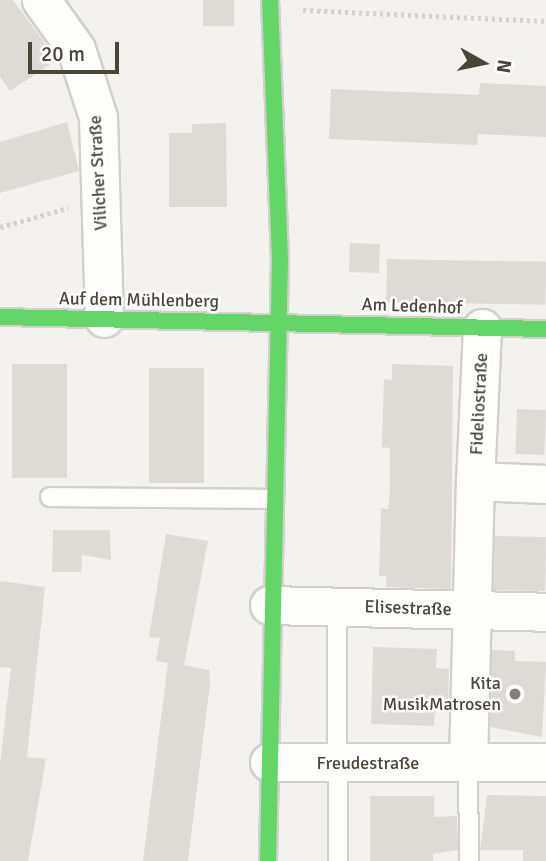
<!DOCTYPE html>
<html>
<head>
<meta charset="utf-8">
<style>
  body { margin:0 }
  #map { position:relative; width:546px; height:861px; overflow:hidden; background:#f4f2ee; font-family:Signika,sans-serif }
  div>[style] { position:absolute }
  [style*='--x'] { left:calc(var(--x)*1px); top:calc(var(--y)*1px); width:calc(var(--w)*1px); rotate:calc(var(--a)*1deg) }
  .building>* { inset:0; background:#dedbd6; transform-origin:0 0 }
  .path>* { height:4.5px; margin-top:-2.25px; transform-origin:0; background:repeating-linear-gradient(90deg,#d3d2cc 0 3.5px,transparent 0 7px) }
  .roads { filter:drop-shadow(2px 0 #d2d0cb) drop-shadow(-2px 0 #d2d0cb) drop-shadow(0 2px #d2d0cb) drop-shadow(0 -2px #d2d0cb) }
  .lane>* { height:18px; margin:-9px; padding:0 9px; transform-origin:9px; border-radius:9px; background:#fdfdfc }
  .street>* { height:37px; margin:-18.5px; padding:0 18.5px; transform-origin:18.5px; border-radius:18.5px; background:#fdfdfc }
  .fast>* { height:16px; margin:-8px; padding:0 8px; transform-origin:8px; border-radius:8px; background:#63d668 }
  .dots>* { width:19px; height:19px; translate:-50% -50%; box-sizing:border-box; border:4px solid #fff; border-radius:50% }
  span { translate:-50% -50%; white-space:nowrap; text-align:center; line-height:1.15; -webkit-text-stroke:5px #fff; paint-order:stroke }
  .street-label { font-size:18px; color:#4b4439 }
  .poi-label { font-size:18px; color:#4b4439 }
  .right { translate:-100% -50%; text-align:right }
  .north { position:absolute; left:448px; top:28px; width:70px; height:70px; -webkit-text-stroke:5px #fff; paint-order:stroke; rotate:99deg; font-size:19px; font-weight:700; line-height:28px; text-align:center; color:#4b4439 }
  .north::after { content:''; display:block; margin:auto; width:24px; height:32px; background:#4b4439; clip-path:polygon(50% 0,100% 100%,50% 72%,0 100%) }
  .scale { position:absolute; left:28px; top:42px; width:91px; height:32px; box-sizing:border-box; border:4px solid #4b4439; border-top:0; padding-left:9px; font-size:21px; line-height:24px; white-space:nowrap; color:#4b4439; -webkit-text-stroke:5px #fff; paint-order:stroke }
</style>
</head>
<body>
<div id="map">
  <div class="building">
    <div style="clip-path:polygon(0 0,13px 0,57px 60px,10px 91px,0 77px)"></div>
    <div style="left:203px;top:0;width:31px;height:26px"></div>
    <div style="clip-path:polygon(480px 83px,546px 86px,546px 137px,478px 134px,477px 145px,329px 139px,331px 89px,479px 95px)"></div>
    <div style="clip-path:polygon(67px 122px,79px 171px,0 193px,0 142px)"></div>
    <div style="clip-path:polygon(226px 123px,227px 207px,169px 207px,169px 133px,192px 133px,192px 124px)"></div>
    <div style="left:350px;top:243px;width:30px;height:29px;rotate:2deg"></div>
    <div style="left:387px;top:259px;width:159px;height:43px;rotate:1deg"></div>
    <div style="left:12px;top:364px;width:55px;height:114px"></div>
    <div style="clip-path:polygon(392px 364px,453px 366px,451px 589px,386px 587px,386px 576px,379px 576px,381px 508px,388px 509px,390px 492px,390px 448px,382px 447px,384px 379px,392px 380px)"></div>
    <div style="left:204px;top:368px;width:115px;height:55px;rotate:90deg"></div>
    <div style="left:517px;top:409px;width:29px;height:45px;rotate:2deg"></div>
    <div style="clip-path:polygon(53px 530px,110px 530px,111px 560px,82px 555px,81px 572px,52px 572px)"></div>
    <div style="clip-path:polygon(166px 534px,208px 541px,184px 665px,209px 670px,210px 684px,188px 861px,143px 861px,168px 663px,156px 661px,160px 638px,149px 637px)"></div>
    <div style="left:495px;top:536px;width:51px;height:54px;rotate:1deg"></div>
    <div style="clip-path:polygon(0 581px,45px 587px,27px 757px,46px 759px,28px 861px,0 861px,0 764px,11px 668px,0 667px)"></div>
    <div style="clip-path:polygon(373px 647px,437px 649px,436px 668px,449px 669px,448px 706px,435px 706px,434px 726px,371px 724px)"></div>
    <div style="clip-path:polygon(492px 650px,515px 651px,515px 661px,546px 662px,542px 737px,490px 727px)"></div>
    <div style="clip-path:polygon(487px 795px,546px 796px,546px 861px,523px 861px,523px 850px,480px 850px)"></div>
    <div style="clip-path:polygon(370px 796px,434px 796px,434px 817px,457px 816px,458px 850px,433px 854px,433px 861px,370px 861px)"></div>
  </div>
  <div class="path">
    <div style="--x:303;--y:10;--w:243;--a:2.6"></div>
    <div style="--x:0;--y:227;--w:71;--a:-15.6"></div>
  </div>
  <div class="roads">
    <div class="lane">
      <div style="--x:50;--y:497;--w:222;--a:0.5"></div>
      <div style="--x:337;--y:606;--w:255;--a:89.8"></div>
      <div style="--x:468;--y:764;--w:97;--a:89.4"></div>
    </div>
    <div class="street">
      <div style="--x:41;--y:0;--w:60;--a:54.5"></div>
      <div style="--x:76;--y:49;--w:71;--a:72.1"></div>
      <div style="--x:98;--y:117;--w:201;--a:88.3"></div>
      <div style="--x:482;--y:328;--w:153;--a:92.6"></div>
      <div style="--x:475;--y:481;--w:71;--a:2.4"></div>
      <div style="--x:269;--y:605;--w:277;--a:1.4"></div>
      <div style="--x:269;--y:762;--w:277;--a:0"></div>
      <div style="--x:468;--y:764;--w:283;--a:-88.6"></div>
    </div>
    <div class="fast">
      <div style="--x:0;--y:317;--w:546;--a:1.26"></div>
      <div style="--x:268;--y:861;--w:601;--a:-88.86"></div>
      <div style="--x:280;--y:260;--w:260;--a:-92.2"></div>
    </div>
  </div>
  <div class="dots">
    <div style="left:515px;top:694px;background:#868178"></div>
  </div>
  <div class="street-label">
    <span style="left:98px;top:173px;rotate:-93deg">Vilicher Straße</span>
    <span style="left:139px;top:300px;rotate:1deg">Auf dem Mühlenberg</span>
    <span style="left:412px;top:306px;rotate:2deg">Am Ledenhof</span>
    <span style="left:479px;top:404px;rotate:-87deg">Fideliostraße</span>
    <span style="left:408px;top:608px;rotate:2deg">Elisestraße</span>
    <span style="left:368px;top:763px">Freudestraße</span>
  </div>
  <div class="poi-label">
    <span class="right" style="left:501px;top:694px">Kita<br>MusikMatrosen</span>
  </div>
  <div class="north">N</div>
  <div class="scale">20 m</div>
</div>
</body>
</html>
